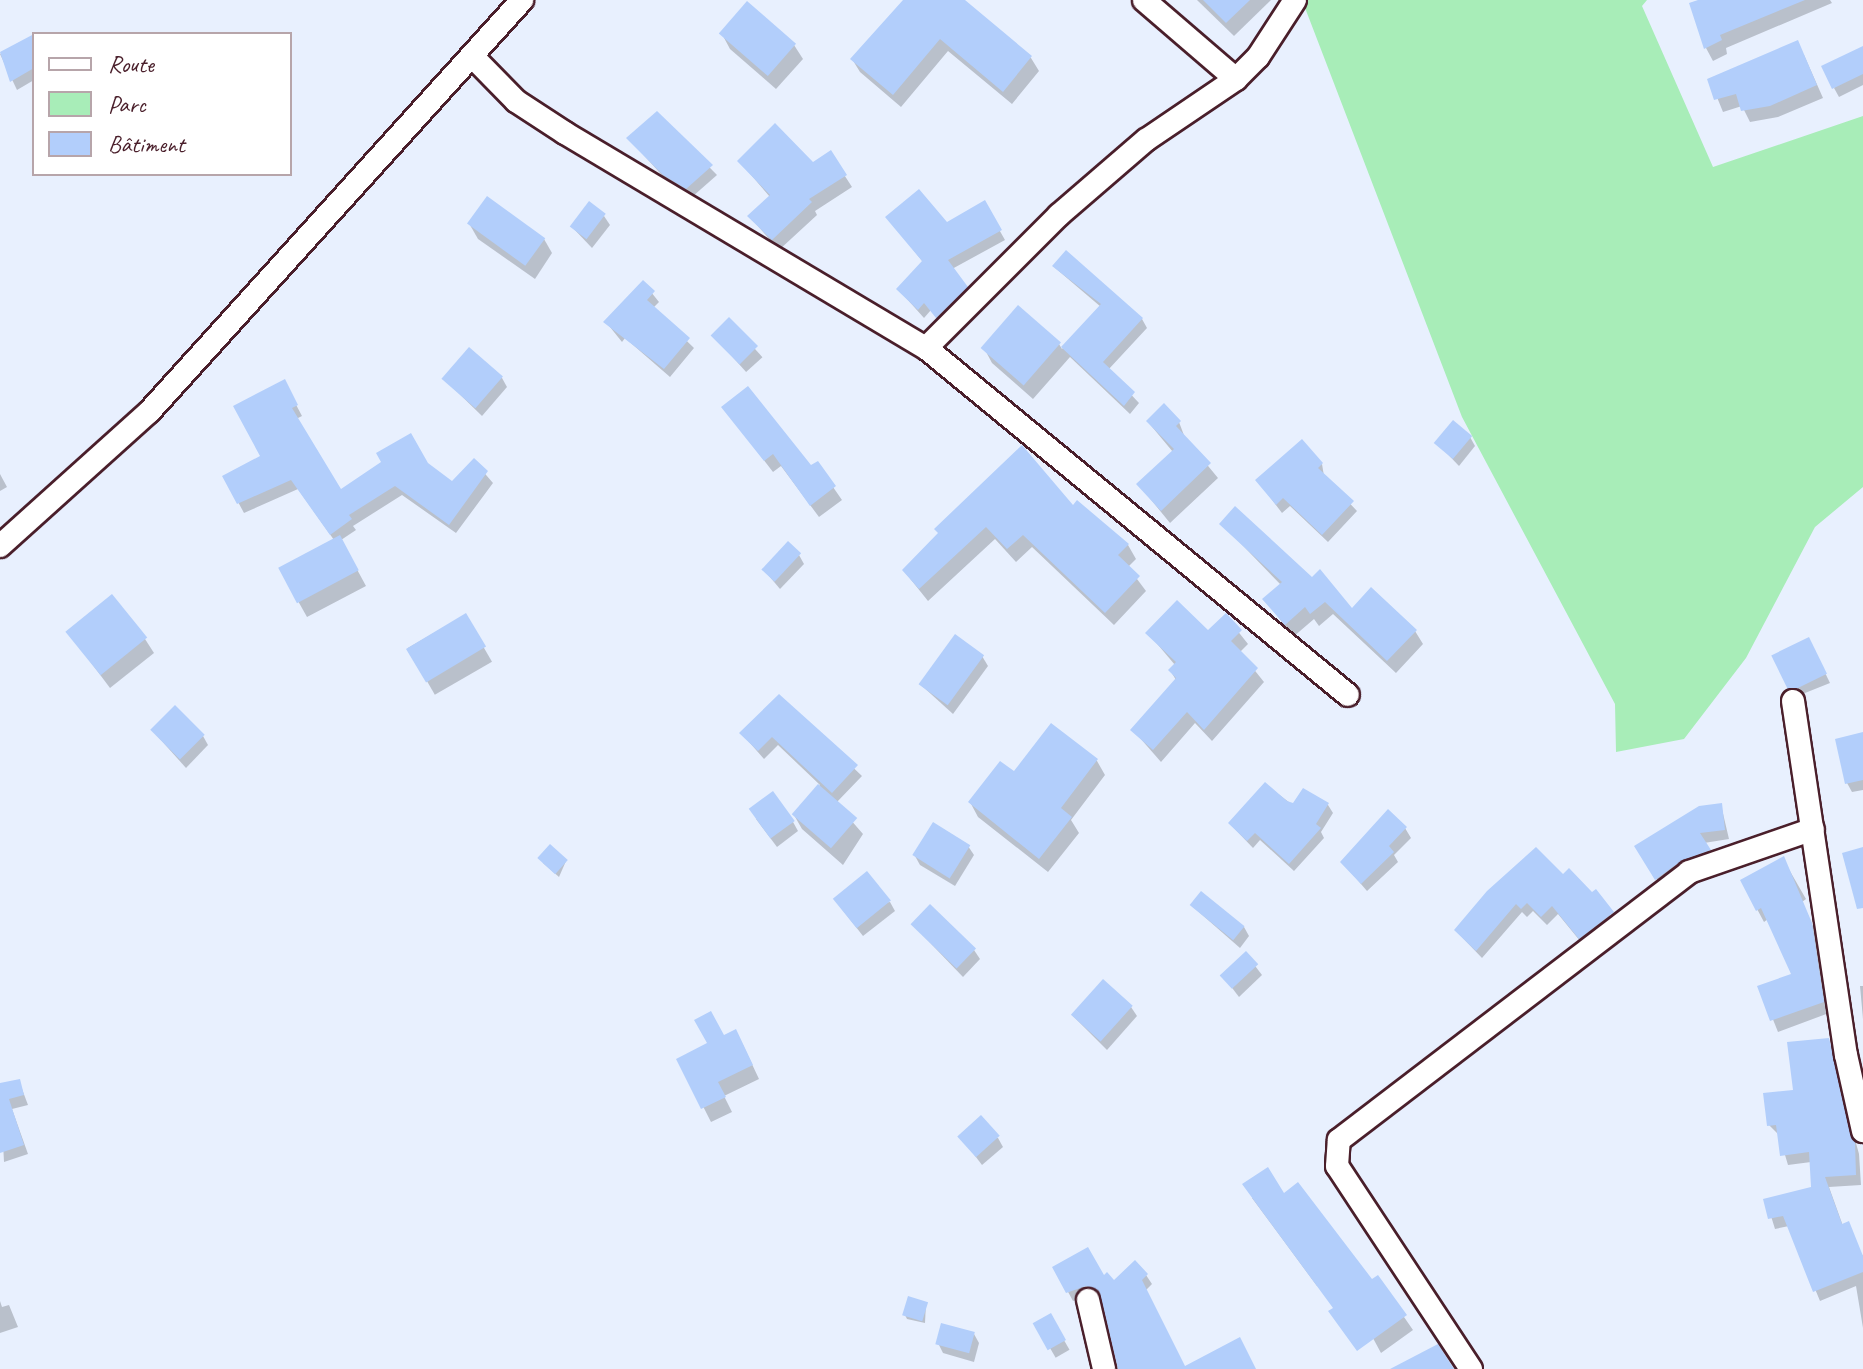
<!DOCTYPE html>
<html>
<head>
<meta charset="utf-8">
<style>
  body { margin:0 }
  #map { position:relative; width:1863px; height:1369px; overflow:hidden; background:#e8f0fe; font-family:Caveat,sans-serif }
  div>[style] { position:absolute }
  [style*='--x'] { left:calc(var(--x)*1px); top:calc(var(--y)*1px); width:calc(var(--w)*1px); rotate:calc(var(--a)*1deg) }
  .green>* { inset:0; background:#a8edb8 }
  .shadow>* { inset:0; background:#0003; transform-origin:0 0 }
  .building>* { inset:0; background:#b2cefb; transform-origin:0 0 }
  .roads { filter:drop-shadow(2px 0 #4a1f2b) drop-shadow(-2px 0 #4a1f2b) drop-shadow(0 2px #4a1f2b) drop-shadow(0 -2px #4a1f2b) }
  .street>* { height:22px; margin:-11px; padding:0 11px; transform-origin:11px; border-radius:11px; background:#fff }
  span { translate:-50% -50%; white-space:nowrap; text-align:center; line-height:1.15; -webkit-text-stroke:8px #fff; paint-order:stroke }
  .legend { position:absolute; left:32px; top:32px; width:260px; height:144px; box-sizing:border-box; background:#fff; border:2px solid #b7a5aa; margin:0; padding:10px 14px; list-style:none; font-size:24px; color:#4a1f2b }
  .legend li { display:flex; align-items:center; gap:16px; height:40px }
  .legend b { width:40px; border:2px solid #b7a5aa }
</style>
</head>
<body>
<div id="map">
  <div class="green">
    <div style="clip-path:polygon(1302px 0,1647px 0,1642px 6px,1713px 167px,1863px 116px,1863px 487px,1815px 527px,1746px 658px,1684px 739px,1616px 752px,1615px 704px,1462px 417px)"></div>
  </div>
  <div class="shadow">
    <div style="clip-path:polygon(905px 0,964px 0,1031px 58px,1039px 71px,1012px 104px,948px 51px,901px 107px,860px 72px,852px 59px)"></div>
    <div style="clip-path:polygon(1197px 0,1271px 0,1234px 36px)"></div>
    <div style="clip-path:polygon(1704px 0,1830px 0,1832px 3px,1726px 48px,1727px 54px,1713px 61px,1706px 48px)"></div>
    <div style="clip-path:polygon(722px 34px,794px 45px,803px 59px,776px 89px,730px 49px)"></div>
    <div style="clip-path:polygon(34px 36px,34px 80px,17px 90px,0 54px)"></div>
    <div style="clip-path:polygon(1863px 48px,1863px 85px,1839px 97px,1834px 88px)"></div>
    <div style="clip-path:polygon(1804px 55px,1823px 98px,1778px 117px,1750px 122px,1742px 106px,1723px 112px,1710px 80px)"></div>
    <div style="clip-path:polygon(657px 114px,717px 175px,692px 197px,670px 184px,629px 139px)"></div>
    <div style="clip-path:polygon(830px 153px,852px 187px,815px 211px,817px 215px,779px 250px,749px 216px,770px 197px,740px 162px,812px 164px)"></div>
    <div style="clip-path:polygon(984px 203px,1005px 240px,952px 269px,971px 297px,942px 326px,931px 310px,924px 318px,898px 289px,923px 262px,888px 218px,946px 224px)"></div>
    <div style="clip-path:polygon(604px 216px,610px 225px,592px 248px,572px 227px)"></div>
    <div style="clip-path:polygon(470px 225px,544px 239px,552px 253px,535px 279px,478px 239px)"></div>
    <div style="clip-path:polygon(1054px 267px,1142px 319px,1147px 328px,1108px 370px,1139px 403px,1130px 414px,1070px 357px,1033px 399px,992px 363px,984px 348px,1059px 344px,1062px 349px,1101px 307px)"></div>
    <div style="clip-path:polygon(643px 282px,659px 302px,653px 308px,694px 348px,670px 377px,625px 338px,622px 342px,606px 322px)"></div>
    <div style="left:729px;top:320px;width:50px;height:22px;rotate:48deg"></div>
    <div style="clip-path:polygon(502px 378px,507px 387px,482px 416px,444px 379px)"></div>
    <div style="clip-path:polygon(284px 382px,302px 416px,296px 419px,340px 492px,427px 465px,453px 484px,474px 461px,493px 483px,456px 533px,402px 495px,353px 526px,356px 530px,341px 540px,366px 586px,307px 617px,280px 569px,334px 540px,298px 489px,244px 513px,224px 476px,262px 457px)"></div>
    <div style="clip-path:polygon(724px 408px,811px 468px,817px 464px,842px 500px,819px 517px,781px 466px,773px 472px)"></div>
    <div style="clip-path:polygon(1148px 422px,1179px 422px,1185px 438px,1218px 478px,1170px 523px,1139px 485px,1173px 452px)"></div>
    <div style="clip-path:polygon(1470px 437px,1475px 446px,1459px 466px,1437px 443px)"></div>
    <div style="clip-path:polygon(1322px 464px,1324px 476px,1357px 511px,1328px 542px,1290px 506px,1282px 513px,1257px 480px)"></div>
    <div style="clip-path:polygon(0 474px,7px 487px,0 491px)"></div>
    <div style="clip-path:polygon(1073px 508px,1128px 545px,1136px 559px,1128px 567px,1146px 591px,1114px 625px,1032px 547px,1016px 562px,995px 539px,928px 601px,904px 571px,940px 535px)"></div>
    <div style="clip-path:polygon(1222px 524px,1352px 611px,1415px 631px,1423px 644px,1396px 673px,1333px 614px,1319px 626px,1314px 619px,1293px 637px,1265px 599px,1281px 585px)"></div>
    <div style="clip-path:polygon(799px 555px,804px 564px,780px 589px,764px 570px)"></div>
    <div style="left:465px;top:615px;width:54px;height:66px;rotate:60deg"></div>
    <div style="clip-path:polygon(1225px 615px,1248px 644px,1240px 652px,1264px 682px,1212px 741px,1195px 723px,1161px 762px,1133px 730px,1176px 680px,1170px 670px,1175px 665px,1148px 633px,1208px 633px)"></div>
    <div style="clip-path:polygon(68px 632px,145px 639px,154px 653px,110px 688px)"></div>
    <div style="clip-path:polygon(1813px 648px,1830px 683px,1795px 697px,1774px 656px)"></div>
    <div style="clip-path:polygon(982px 656px,988px 666px,953px 714px,921px 685px)"></div>
    <div style="clip-path:polygon(779px 697px,862px 776px,836px 803px,863px 834px,843px 865px,802px 829px,794px 815px,820px 785px,778px 745px,764px 759px,742px 734px)"></div>
    <div style="clip-path:polygon(1051px 725px,1097px 761px,1105px 775px,1071px 820px,1079px 833px,1048px 872px,978px 817px,970px 802px,1014px 774px)"></div>
    <div style="clip-path:polygon(152px 730px,203px 736px,208px 745px,186px 768px)"></div>
    <div style="clip-path:polygon(1863px 734px,1863px 790px,1852px 792px,1847px 783px)"></div>
    <div style="clip-path:polygon(1265px 784px,1294px 806px,1328px 805px,1333px 813px,1321px 832px,1324px 838px,1294px 871px,1260px 840px,1253px 848px,1230px 824px)"></div>
    <div style="clip-path:polygon(1721px 805px,1729px 839px,1704px 843px,1714px 859px,1662px 888px,1637px 847px)"></div>
    <div style="clip-path:polygon(756px 819px,793px 822px,798px 831px,777px 847px)"></div>
    <div style="clip-path:polygon(1405px 828px,1411px 838px,1394px 855px,1398px 862px,1367px 891px,1342px 862px)"></div>
    <div style="clip-path:polygon(968px 846px,974px 855px,955px 886px,920px 865px,915px 856px)"></div>
    <div style="clip-path:polygon(1783px 859px,1806px 899px,1802px 902px,1818px 937px,1829px 1013px,1778px 1032px,1760px 987px,1794px 975px,1768px 919px,1764px 922px,1742px 881px)"></div>
    <div style="clip-path:polygon(566px 861px,559px 877px,543px 863px)"></div>
    <div style="clip-path:polygon(1563px 877px,1618px 922px,1585px 947px,1558px 914px,1547px 925px,1533px 911px,1527px 917px,1522px 912px,1482px 958px,1456px 931px)"></div>
    <div style="clip-path:polygon(890px 902px,895px 911px,863px 936px,841px 908px)"></div>
    <div style="clip-path:polygon(1192px 906px,1244px 927px,1249px 936px,1240px 948px)"></div>
    <div style="clip-path:polygon(912px 924px,974px 950px,980px 959px,963px 977px)"></div>
    <div style="clip-path:polygon(1246px 954px,1262px 975px,1239px 997px,1223px 976px)"></div>
    <div style="clip-path:polygon(1860px 986px,1863px 986px,1863px 1019px)"></div>
    <div style="clip-path:polygon(1131px 1007px,1137px 1016px,1107px 1050px,1073px 1016px)"></div>
    <div style="clip-path:polygon(724px 1037px,743px 1045px,759px 1079px,724px 1096px,732px 1112px,711px 1122px,679px 1059px)"></div>
    <div style="clip-path:polygon(1828px 1040px,1859px 1154px,1861px 1185px,1829px 1187px,1843px 1226px,1863px 1256px,1863px 1328px,1856px 1286px,1820px 1301px,1789px 1226px,1775px 1229px,1766px 1200px,1813px 1188px,1811px 1162px,1788px 1165px,1779px 1135px,1769px 1125px)"></div>
    <div style="clip-path:polygon(19px 1081px,28px 1105px,12px 1109px,28px 1154px,4px 1162px,0 1086px)"></div>
    <div style="clip-path:polygon(960px 1136px,998px 1138px,1003px 1147px,982px 1165px)"></div>
    <div style="clip-path:polygon(1284px 1195px,1372px 1282px,1377px 1278px,1413px 1330px,1381px 1353px,1339px 1275px,1317px 1286px,1252px 1198px)"></div>
    <div style="clip-path:polygon(1055px 1268px,1114px 1283px,1146px 1275px,1152px 1284px,1146px 1290px,1184px 1368px,1255px 1369px,1141px 1369px,1103px 1299px,1092px 1294px,1073px 1301px)"></div>
    <div style="clip-path:polygon(0 1301px,2px 1307px,9px 1305px,18px 1327px,0 1333px)"></div>
    <div style="clip-path:polygon(926px 1303px,925px 1323px,907px 1319px,905px 1315px)"></div>
    <div style="left:1050px;top:1316px;width:39px;height:16px;rotate:60deg"></div>
    <div style="clip-path:polygon(974px 1334px,979px 1343px,974px 1362px,943px 1353px,938px 1343px)"></div>
  </div>
  <div class="building">
    <div style="clip-path:polygon(903px 0,965px 0,1032px 56px,1003px 92px,940px 39px,893px 95px,850px 59px)"></div>
    <div style="clip-path:polygon(1203px 0,1250px 0,1226px 23px)"></div>
    <div style="clip-path:polygon(1698px 0,1805px 0,1720px 35px,1722px 40px,1704px 49px,1689px 3px)"></div>
    <div style="left:747px;top:1px;width:65px;height:43px;rotate:41deg"></div>
    <div style="clip-path:polygon(34px 34px,34px 68px,10px 82px,0 52px)"></div>
    <div style="clip-path:polygon(1798px 40px,1817px 85px,1770px 106px,1741px 111px,1736px 94px,1714px 100px,1707px 79px)"></div>
    <div style="clip-path:polygon(1863px 46px,1863px 74px,1832px 89px,1821px 66px)"></div>
    <div style="clip-path:polygon(657px 111px,713px 165px,686px 189px,663px 175px,626px 138px)"></div>
    <div style="clip-path:polygon(775px 123px,813px 162px,831px 150px,847px 175px,809px 199px,812px 202px,772px 240px,747px 216px,770px 195px,737px 161px)"></div>
    <div style="clip-path:polygon(919px 189px,947px 222px,985px 200px,1002px 230px,948px 260px,968px 287px,936px 318px,924px 303px,918px 310px,896px 289px,922px 261px,885px 217px)"></div>
    <div style="left:487px;top:196px;width:72px;height:34px;rotate:36deg"></div>
    <div style="left:589px;top:201px;width:21px;height:32px;rotate:37deg"></div>
    <div style="clip-path:polygon(1066px 250px,1143px 318px,1103px 362px,1135px 392px,1124px 406px,1061px 347px,1101px 304px,1052px 266px)"></div>
    <div style="clip-path:polygon(643px 280px,655px 291px,647px 300px,690px 338px,664px 369px,603px 322px)"></div>
    <div style="left:1018px;top:305px;width:57px;height:57px;rotate:41deg"></div>
    <div style="left:729px;top:317px;width:41px;height:26px;rotate:45deg"></div>
    <div style="left:469px;top:347px;width:45px;height:42px;rotate:41deg"></div>
    <div style="clip-path:polygon(285px 379px,298px 405px,292px 408px,341px 489px,381px 462px,376px 453px,411px 433px,428px 463px,452px 481px,474px 458px,488px 471px,449px 525px,395px 486px,349px 515px,352px 519px,330px 535px,291px 480px,237px 504px,222px 476px,260px 456px,233px 406px)"></div>
    <div style="clip-path:polygon(748px 386px,811px 465px,818px 461px,836px 486px,810px 506px,773px 454px,764px 461px,721px 407px)"></div>
    <div style="clip-path:polygon(1164px 403px,1181px 421px,1176px 426px,1211px 463px,1161px 511px,1136px 484px,1174px 449px,1146px 421px)"></div>
    <div style="left:1453px;top:420px;width:25px;height:30px;rotate:40deg"></div>
    <div style="clip-path:polygon(1302px 439px,1323px 463px,1318px 468px,1354px 501px,1322px 535px,1283px 498px,1276px 505px,1255px 480px)"></div>
    <div style="clip-path:polygon(1022px 445px,1073px 505px,1077px 500px,1129px 544px,1118px 555px,1140px 576px,1105px 613px,1023px 535px,1007px 549px,986px 527px,919px 589px,902px 570px,938px 533px,934px 529px)"></div>
    <div style="clip-path:polygon(1235px 506px,1312px 577px,1320px 569px,1352px 608px,1371px 587px,1417px 630px,1387px 661px,1325px 602px,1310px 614px,1305px 607px,1285px 625px,1262px 599px,1282px 582px,1219px 524px)"></div>
    <div style="left:340px;top:535px;width:40px;height:70px;rotate:62deg"></div>
    <div style="left:788px;top:541px;width:18px;height:39px;rotate:43deg"></div>
    <div style="left:112px;top:594px;width:56px;height:60px;rotate:51deg"></div>
    <div style="clip-path:polygon(1177px 600px,1208px 630px,1226px 613px,1242px 630px,1231px 641px,1258px 668px,1204px 730px,1187px 712px,1153px 750px,1130px 730px,1176px 678px,1168px 670px,1176px 662px,1145px 633px)"></div>
    <div style="left:466px;top:613px;width:39px;height:70px;rotate:59deg"></div>
    <div style="left:955px;top:634px;width:36px;height:62px;rotate:36deg"></div>
    <div style="left:1809px;top:637px;width:41px;height:42px;rotate:64deg"></div>
    <div style="clip-path:polygon(779px 694px,858px 765px,832px 793px,772px 737px,758px 751px,739px 733px)"></div>
    <div style="left:175px;top:705px;width:42px;height:35px;rotate:45deg"></div>
    <div style="clip-path:polygon(1051px 723px,1098px 759px,1061px 808px,1072px 817px,1039px 859px,968px 802px,1000px 761px,1014px 771px)"></div>
    <div style="clip-path:polygon(1863px 732px,1863px 780px,1845px 784px,1835px 739px)"></div>
    <div style="clip-path:polygon(1265px 782px,1287px 801px,1293px 803px,1303px 788px,1329px 803px,1316px 824px,1321px 828px,1289px 864px,1255px 833px,1247px 841px,1228px 823px)"></div>
    <div style="left:818px;top:784px;width:52px;height:40px;rotate:41deg"></div>
    <div style="left:773px;top:791px;width:37px;height:30px;rotate:54deg"></div>
    <div style="clip-path:polygon(1722px 803px,1725px 830px,1700px 833px,1711px 850px,1681px 861px,1655px 880px,1634px 846px,1699px 806px)"></div>
    <div style="clip-path:polygon(1388px 809px,1407px 827px,1389px 846px,1394px 852px,1361px 884px,1340px 862px)"></div>
    <div style="left:933px;top:822px;width:44px;height:39px;rotate:32deg"></div>
    <div style="left:550px;top:844px;width:24px;height:19px;rotate:42deg"></div>
    <div style="clip-path:polygon(1536px 847px,1563px 874px,1569px 868px,1592px 892px,1596px 889px,1614px 912px,1579px 939px,1552px 906px,1541px 917px,1527px 903px,1521px 909px,1516px 904px,1476px 951px,1454px 930px,1487px 891px)"></div>
    <div style="clip-path:polygon(1863px 847px,1863px 908px,1857px 909px,1842px 853px)"></div>
    <div style="clip-path:polygon(1784px 856px,1812px 923px,1824px 1002px,1770px 1021px,1757px 986px,1791px 974px,1761px 908px,1756px 911px,1740px 880px)"></div>
    <div style="left:867px;top:871px;width:38px;height:44px;rotate:51deg"></div>
    <div style="left:1201px;top:891px;width:56px;height:18px;rotate:39deg"></div>
    <div style="left:930px;top:904px;width:64px;height:28px;rotate:44deg"></div>
    <div style="left:1246px;top:951px;width:18px;height:36px;rotate:47deg"></div>
    <div style="left:1103px;top:979px;width:40px;height:48px;rotate:42deg"></div>
    <div style="clip-path:polygon(711px 1011px,724px 1035px,736px 1029px,753px 1065px,718px 1082px,726px 1097px,701px 1109px,676px 1059px,707px 1043px,694px 1020px)"></div>
    <div style="clip-path:polygon(1829px 1038px,1855px 1142px,1856px 1175px,1825px 1177px,1842px 1224px,1849px 1221px,1863px 1256px,1863px 1272px,1813px 1292px,1783px 1216px,1768px 1219px,1763px 1199px,1811px 1187px,1809px 1152px,1780px 1156px,1776px 1125px,1767px 1126px,1763px 1093px,1793px 1090px,1787px 1042px)"></div>
    <div style="clip-path:polygon(20px 1079px,24px 1095px,9px 1099px,24px 1145px,0 1153px,0 1083px)"></div>
    <div style="left:981px;top:1115px;width:28px;height:32px;rotate:48deg"></div>
    <div style="clip-path:polygon(1268px 1167px,1284px 1193px,1298px 1182px,1372px 1279px,1378px 1275px,1407px 1315px,1357px 1351px,1328px 1311px,1333px 1308px,1242px 1184px)"></div>
    <div style="clip-path:polygon(1088px 1247px,1104px 1275px,1107px 1272px,1114px 1280px,1135px 1260px,1148px 1274px,1142px 1280px,1185px 1366px,1240px 1337px,1256px 1369px,1118px 1369px,1099px 1291px,1086px 1286px,1066px 1293px,1052px 1267px)"></div>
    <div style="left:908px;top:1296px;width:21px;height:20px;rotate:17deg"></div>
    <div style="left:1051px;top:1313px;width:31px;height:21px;rotate:61deg"></div>
    <div style="left:941px;top:1323px;width:35px;height:22px;rotate:15deg"></div>
    <div style="clip-path:polygon(1438px 1344px,1454px 1369px,1390px 1369px)"></div>
  </div>
  <div class="roads">
    <div class="street">
      <div style="--x:1144;--y:0;--w:121;--a:40.7"></div>
      <div style="--x:472;--y:56;--w:63;--a:45.6"></div>
      <div style="--x:516;--y:101;--w:59;--a:33.1"></div>
      <div style="--x:565;--y:133;--w:420;--a:30.8"></div>
      <div style="--x:926;--y:348;--w:546;--a:39.43"></div>
      <div style="--x:926;--y:348;--w:188;--a:-45"></div>
      <div style="--x:1059;--y:215;--w:115;--a:-40.8"></div>
      <div style="--x:1146;--y:140;--w:109;--a:-34.1"></div>
      <div style="--x:1236;--y:79;--w:31;--a:-45"></div>
      <div style="--x:1258;--y:57;--w:68;--a:-57"></div>
      <div style="--x:0;--y:546;--w:200;--a:-42"></div>
      <div style="--x:149;--y:412;--w:556;--a:-47.84"></div>
      <div style="--x:1793;--y:701;--w:358;--a:81.5"></div>
      <div style="--x:1846;--y:1055;--w:78;--a:77.4"></div>
      <div style="--x:1088;--y:1300;--w:71;--a:76.9"></div>
      <div style="--x:1471;--y:1369;--w:243;--a:-123.4"></div>
      <div style="--x:1337;--y:1166;--w:26;--a:-86"></div>
      <div style="--x:1339;--y:1140;--w:441;--a:-37.4"></div>
      <div style="--x:1689;--y:872;--w:131;--a:-19.1"></div>
    </div>
  </div>
  <ul class="legend">
  <li><b style="height:10px;background:#fff"></b>Route</li>
  <li><b style="height:22px;background:#a8edb8"></b>Parc</li>
  <li><b style="height:22px;background:#b2cefb"></b>Bâtiment</li>
  </ul>
</div>
</body>
</html>
